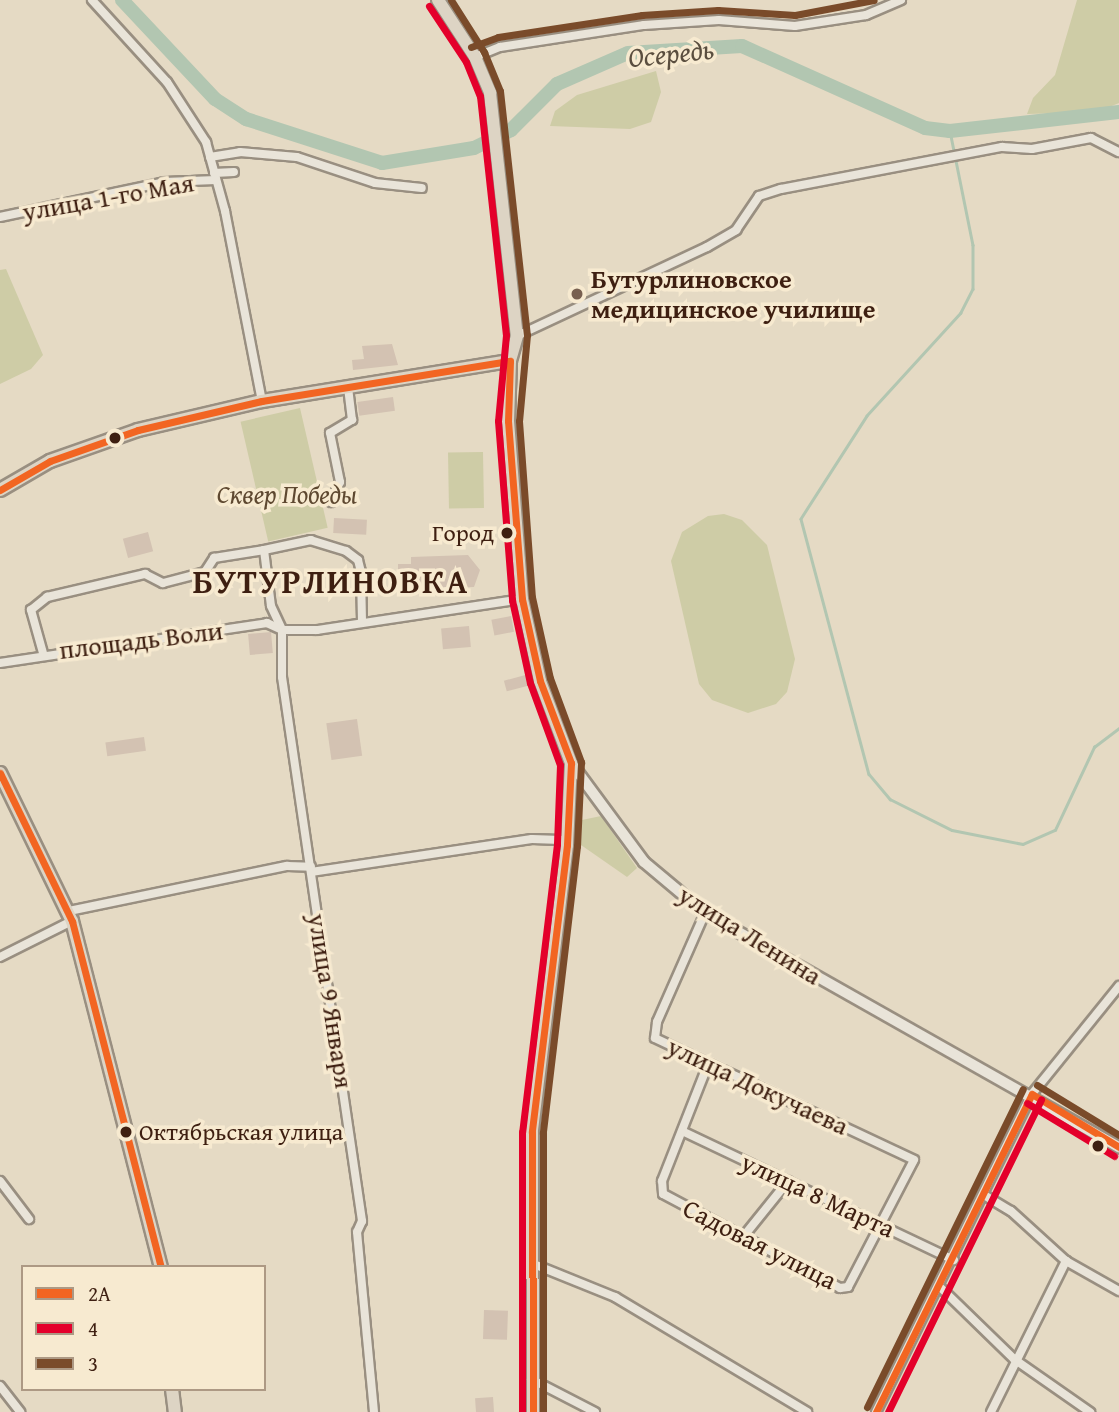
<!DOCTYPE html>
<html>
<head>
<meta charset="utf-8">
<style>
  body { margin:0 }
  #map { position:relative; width:1119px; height:1412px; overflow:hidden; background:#e5dac4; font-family:"Gentium Book Plus",serif }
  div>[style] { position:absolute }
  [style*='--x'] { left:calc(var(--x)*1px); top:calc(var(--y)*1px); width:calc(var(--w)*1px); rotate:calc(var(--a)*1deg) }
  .green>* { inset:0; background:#cecca6; transform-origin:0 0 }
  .stream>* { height:2.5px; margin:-1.25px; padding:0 1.25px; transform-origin:1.25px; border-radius:1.25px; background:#b2c6b1 }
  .river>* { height:14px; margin:-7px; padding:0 7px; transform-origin:7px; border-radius:7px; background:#b2c6b1 }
  .building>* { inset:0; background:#d3c2b2; transform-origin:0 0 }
  .roads { filter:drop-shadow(2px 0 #998f81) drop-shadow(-2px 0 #998f81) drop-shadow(0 2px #998f81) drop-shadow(0 -2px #998f81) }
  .street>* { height:8px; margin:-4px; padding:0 4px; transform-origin:4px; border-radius:4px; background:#e9e4d9 }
  .secondary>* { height:10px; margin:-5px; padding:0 5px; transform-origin:5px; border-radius:5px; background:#e9e4d9 }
  .primary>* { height:12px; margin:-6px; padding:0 6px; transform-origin:6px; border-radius:6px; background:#ddd4c4 }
  .bus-1>* { height:7px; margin:-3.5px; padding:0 3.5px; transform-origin:3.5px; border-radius:3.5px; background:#f26522 }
  .bus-2>* { height:7px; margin:-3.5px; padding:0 3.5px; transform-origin:3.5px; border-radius:3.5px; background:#e4002b }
  .bus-3>* { height:7px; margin:-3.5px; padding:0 3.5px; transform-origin:3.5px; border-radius:3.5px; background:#7a4b2a }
  .dots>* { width:19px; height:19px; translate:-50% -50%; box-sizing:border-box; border:4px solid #f7ead0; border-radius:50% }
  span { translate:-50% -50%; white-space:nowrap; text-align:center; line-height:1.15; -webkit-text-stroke:7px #f7ead0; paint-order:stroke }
  .bus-label { font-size:24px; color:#3e1f11 }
  .right { translate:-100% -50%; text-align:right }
  .left { translate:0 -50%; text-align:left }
  .street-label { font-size:26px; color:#3e1f11 }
  .poi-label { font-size:26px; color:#3e1f11; font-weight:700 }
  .park-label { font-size:26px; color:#5e4830; font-style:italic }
  .water-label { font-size:28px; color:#5a4e3f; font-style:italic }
  .district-label { font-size:33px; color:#3e1f11; font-weight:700; letter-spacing:2px }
  .legend { position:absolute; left:21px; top:1265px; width:245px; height:126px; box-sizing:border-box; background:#f7ead0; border:2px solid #ad9984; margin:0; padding:9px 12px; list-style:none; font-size:21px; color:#3e1f11 }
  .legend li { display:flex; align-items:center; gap:14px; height:35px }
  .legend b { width:35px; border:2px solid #ad9984 }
</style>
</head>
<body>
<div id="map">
  <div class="green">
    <div style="clip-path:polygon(1077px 0,1119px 0,1119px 103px,1097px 112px,1027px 114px,1033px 98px,1055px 75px)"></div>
    <div style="clip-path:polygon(656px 71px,661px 92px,651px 122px,630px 129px,550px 126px,555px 111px,577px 95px)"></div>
    <div style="clip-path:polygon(6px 269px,43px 355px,31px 369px,0 384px,0 270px)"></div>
    <div style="left:300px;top:408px;width:123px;height:61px;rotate:77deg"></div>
    <div style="left:483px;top:452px;width:56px;height:35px;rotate:89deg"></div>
    <div style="clip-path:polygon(724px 514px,742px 520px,767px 545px,795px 659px,787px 692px,776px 704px,748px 713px,712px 700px,699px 684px,671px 561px,682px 532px,708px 516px)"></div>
    <div style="clip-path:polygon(601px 816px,637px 868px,627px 877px,581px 845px,582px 820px)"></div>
  </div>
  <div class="stream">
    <div style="--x:950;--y:131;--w:116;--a:78.6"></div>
    <div style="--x:973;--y:245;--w:44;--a:90"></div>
    <div style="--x:973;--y:289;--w:27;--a:117"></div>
    <div style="--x:961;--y:313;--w:139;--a:132.4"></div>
    <div style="--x:867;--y:416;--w:122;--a:122.7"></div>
    <div style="--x:801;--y:519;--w:264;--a:75.1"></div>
    <div style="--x:869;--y:774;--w:33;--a:50"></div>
    <div style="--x:890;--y:799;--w:69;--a:26.6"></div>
    <div style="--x:952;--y:830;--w:72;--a:11.2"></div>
    <div style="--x:1023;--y:844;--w:35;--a:-24"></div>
    <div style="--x:1055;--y:830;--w:92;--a:-64.8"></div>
    <div style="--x:1094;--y:747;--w:31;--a:-37"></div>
  </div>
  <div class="river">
    <div style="--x:122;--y:0;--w:136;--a:46.8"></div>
    <div style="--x:215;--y:99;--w:37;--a:33"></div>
    <div style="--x:246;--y:119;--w:143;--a:17.9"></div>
    <div style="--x:382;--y:163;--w:93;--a:-9.3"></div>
    <div style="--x:474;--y:148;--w:41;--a:-25.9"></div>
    <div style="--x:511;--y:130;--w:65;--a:-45"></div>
    <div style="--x:557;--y:84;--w:77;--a:-23.6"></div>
    <div style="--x:628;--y:53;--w:114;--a:-3.5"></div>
    <div style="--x:742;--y:46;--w:201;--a:24.1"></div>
    <div style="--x:925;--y:128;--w:25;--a:7"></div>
    <div style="--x:950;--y:131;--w:170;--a:-6.4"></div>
  </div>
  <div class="building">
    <div style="clip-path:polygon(392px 344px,398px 365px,353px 370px,352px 360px,364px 359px,362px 346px)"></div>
    <div style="left:393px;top:397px;width:14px;height:36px;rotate:82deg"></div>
    <div style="left:334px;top:518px;width:33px;height:15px;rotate:3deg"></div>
    <div style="left:148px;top:532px;width:20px;height:26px;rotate:75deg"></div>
    <div style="clip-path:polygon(468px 555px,480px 570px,474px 587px,435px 588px,398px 577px,398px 564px,411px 564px,411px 557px)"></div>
    <div style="left:511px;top:616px;width:16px;height:20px;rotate:79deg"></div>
    <div style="left:469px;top:626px;width:21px;height:28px;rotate:85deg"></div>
    <div style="left:271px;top:632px;width:21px;height:23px;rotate:85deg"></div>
    <div style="left:529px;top:674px;width:11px;height:26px;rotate:75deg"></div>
    <div style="left:357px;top:719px;width:37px;height:31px;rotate:82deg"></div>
    <div style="left:144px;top:737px;width:14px;height:39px;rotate:82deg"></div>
    <div style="left:484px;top:1310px;width:24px;height:29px;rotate:2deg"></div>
    <div style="left:493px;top:1397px;width:15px;height:18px;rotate:86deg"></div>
  </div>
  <div class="roads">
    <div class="street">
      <div style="--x:92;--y:0;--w:111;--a:47.6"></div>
      <div style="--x:167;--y:82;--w:72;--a:57"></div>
      <div style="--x:206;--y:142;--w:72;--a:74.6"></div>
      <div style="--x:225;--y:211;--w:194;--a:79"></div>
      <div style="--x:475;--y:57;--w:27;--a:-22"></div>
      <div style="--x:500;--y:47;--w:146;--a:-8.7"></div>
      <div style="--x:644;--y:25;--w:75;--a:-3.8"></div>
      <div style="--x:719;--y:20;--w:76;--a:4.5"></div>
      <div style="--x:795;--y:26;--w:72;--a:-8.8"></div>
      <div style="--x:866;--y:15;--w:38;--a:-23"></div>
      <div style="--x:210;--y:157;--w:30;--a:-9"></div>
      <div style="--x:240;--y:152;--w:57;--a:5"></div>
      <div style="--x:297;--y:157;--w:82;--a:18.4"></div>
      <div style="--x:375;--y:183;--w:47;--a:6.1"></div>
      <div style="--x:214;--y:173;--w:20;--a:-3"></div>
      <div style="--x:0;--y:217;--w:168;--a:-12"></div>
      <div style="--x:164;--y:182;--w:52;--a:-2.2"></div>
      <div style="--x:517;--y:336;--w:210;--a:-25.1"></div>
      <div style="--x:707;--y:247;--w:34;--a:-30"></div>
      <div style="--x:736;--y:230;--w:41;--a:-55.9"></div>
      <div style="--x:759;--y:196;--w:23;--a:-18"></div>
      <div style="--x:781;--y:189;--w:225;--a:-10.8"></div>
      <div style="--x:1002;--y:147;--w:30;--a:4"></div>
      <div style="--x:1032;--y:149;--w:60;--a:-10.6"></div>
      <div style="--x:1091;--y:138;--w:31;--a:27"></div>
      <div style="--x:331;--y:502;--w:22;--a:-66"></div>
      <div style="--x:340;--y:482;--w:50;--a:-101.5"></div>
      <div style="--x:330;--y:433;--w:26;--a:-31"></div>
      <div style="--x:352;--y:420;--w:31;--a:-97"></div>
      <div style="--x:362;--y:621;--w:49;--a:-91.2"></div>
      <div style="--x:361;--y:572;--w:12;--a:-104"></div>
      <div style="--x:358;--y:560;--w:15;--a:-143"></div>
      <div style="--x:346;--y:551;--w:37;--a:-163"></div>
      <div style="--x:311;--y:540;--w:48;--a:168"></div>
      <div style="--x:264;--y:550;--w:56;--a:82.9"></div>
      <div style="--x:271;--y:606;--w:26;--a:65"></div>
      <div style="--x:282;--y:630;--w:47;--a:90"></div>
      <div style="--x:282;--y:677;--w:550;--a:81.63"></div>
      <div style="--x:362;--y:1221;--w:12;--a:114"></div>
      <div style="--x:357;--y:1232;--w:181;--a:84.6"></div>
      <div style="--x:43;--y:653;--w:45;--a:-105.6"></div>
      <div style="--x:31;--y:610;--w:21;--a:-39"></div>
      <div style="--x:47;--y:597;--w:101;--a:-13.2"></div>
      <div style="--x:145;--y:574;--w:20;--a:27"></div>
      <div style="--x:163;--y:583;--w:43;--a:-14.7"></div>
      <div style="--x:205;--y:572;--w:17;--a:-57"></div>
      <div style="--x:214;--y:558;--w:51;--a:-9.1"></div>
      <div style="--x:0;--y:663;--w:270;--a:-8.5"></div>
      <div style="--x:267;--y:623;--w:17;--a:25"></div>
      <div style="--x:282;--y:630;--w:35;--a:0"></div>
      <div style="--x:317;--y:630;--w:207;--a:-8.6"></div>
      <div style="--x:311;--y:872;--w:223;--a:-8.5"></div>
      <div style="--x:532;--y:839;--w:36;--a:2"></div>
      <div style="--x:69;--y:911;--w:223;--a:-11.7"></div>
      <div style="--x:287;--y:866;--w:24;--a:2"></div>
      <div style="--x:705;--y:913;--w:119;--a:113.8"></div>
      <div style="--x:657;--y:1022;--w:16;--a:97"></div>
      <div style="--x:655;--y:1038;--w:286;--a:25.2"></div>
      <div style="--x:914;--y:1160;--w:143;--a:117.5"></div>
      <div style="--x:848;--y:1287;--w:8;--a:173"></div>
      <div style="--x:840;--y:1288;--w:200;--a:-152"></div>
      <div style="--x:663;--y:1194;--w:13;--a:-94"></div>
      <div style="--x:662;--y:1181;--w:126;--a:-68.5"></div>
      <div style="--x:0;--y:957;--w:80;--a:-26.6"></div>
      <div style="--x:682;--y:1131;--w:301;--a:25.4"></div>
      <div style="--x:0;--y:1181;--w:48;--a:52.7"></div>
      <div style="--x:984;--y:1195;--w:31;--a:31"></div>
      <div style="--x:1011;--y:1211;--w:74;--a:42.3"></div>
      <div style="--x:1066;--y:1261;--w:61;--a:29.5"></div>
      <div style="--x:743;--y:1237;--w:72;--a:-51.2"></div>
      <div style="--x:531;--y:1263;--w:91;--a:22"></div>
      <div style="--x:615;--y:1297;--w:224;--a:30.9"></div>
      <div style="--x:941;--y:1288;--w:102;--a:44.2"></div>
      <div style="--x:1014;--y:1359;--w:93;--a:34.9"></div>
      <div style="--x:531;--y:1379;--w:72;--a:27.3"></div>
      <div style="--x:0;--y:1386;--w:33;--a:52"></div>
      <div style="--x:876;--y:1412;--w:354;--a:-63.9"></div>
      <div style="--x:1032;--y:1094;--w:139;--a:-51.1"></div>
      <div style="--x:991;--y:1412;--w:169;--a:-63.6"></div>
    </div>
    <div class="secondary">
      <div style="--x:571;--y:763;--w:123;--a:53.6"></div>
      <div style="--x:644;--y:862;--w:80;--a:39.9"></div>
      <div style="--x:705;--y:913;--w:476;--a:29.5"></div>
    </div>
    <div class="primary">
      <div style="--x:438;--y:0;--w:68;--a:57"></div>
      <div style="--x:475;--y:57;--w:39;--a:67"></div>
      <div style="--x:490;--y:93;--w:244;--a:83.7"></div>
      <div style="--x:517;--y:336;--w:26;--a:106"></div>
      <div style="--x:510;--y:361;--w:60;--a:91.9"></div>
      <div style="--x:508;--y:421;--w:179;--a:85.5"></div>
      <div style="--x:522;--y:599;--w:84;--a:77.6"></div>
      <div style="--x:540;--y:681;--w:88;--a:69.3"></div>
      <div style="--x:571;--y:763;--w:82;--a:92.8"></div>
      <div style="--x:567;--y:845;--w:289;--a:97"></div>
      <div style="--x:532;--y:1132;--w:280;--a:89.8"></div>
      <div style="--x:0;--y:490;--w:58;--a:-30.1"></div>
      <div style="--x:50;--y:461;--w:93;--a:-19.4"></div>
      <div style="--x:138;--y:430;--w:127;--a:-13.2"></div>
      <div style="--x:262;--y:401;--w:251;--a:-9.2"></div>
      <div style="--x:0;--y:773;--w:165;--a:64.1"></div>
      <div style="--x:72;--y:921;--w:357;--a:75.6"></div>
      <div style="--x:172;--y:1389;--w:23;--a:83"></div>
    </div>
  </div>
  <div class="bus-1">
    <div style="--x:510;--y:361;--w:60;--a:91.9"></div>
    <div style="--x:508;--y:421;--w:179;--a:85.5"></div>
    <div style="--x:522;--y:599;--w:84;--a:77.6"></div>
    <div style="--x:540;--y:681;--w:88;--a:69.3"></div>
    <div style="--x:571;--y:763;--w:82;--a:92.8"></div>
    <div style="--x:567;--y:845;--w:289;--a:97"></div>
    <div style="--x:532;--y:1132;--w:280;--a:89.8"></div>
    <div style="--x:0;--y:490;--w:58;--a:-30.1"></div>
    <div style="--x:50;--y:461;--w:93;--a:-19.4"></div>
    <div style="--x:138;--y:430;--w:127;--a:-13.2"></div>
    <div style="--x:262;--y:401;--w:251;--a:-9.2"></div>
    <div style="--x:0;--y:773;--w:165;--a:64.1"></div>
    <div style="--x:72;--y:921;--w:357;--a:75.6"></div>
    <div style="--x:1032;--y:1094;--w:102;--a:31.3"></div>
    <div style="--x:876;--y:1412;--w:354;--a:-63.9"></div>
  </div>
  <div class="bus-2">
    <div style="--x:429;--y:6;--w:67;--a:56.5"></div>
    <div style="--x:466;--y:62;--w:37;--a:68"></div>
    <div style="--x:480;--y:96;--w:240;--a:83.8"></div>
    <div style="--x:506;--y:335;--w:86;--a:95.3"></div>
    <div style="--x:498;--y:421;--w:180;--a:85.5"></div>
    <div style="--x:512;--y:600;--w:85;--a:77.8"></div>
    <div style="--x:530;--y:683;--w:87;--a:69.9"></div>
    <div style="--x:560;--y:765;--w:79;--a:92.2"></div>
    <div style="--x:557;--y:844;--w:290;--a:96.9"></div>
    <div style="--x:522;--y:1132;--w:280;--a:90"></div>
    <div style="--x:1027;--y:1103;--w:102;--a:31.3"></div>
    <div style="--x:888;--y:1412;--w:348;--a:-63.9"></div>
  </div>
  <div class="bus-3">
    <div style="--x:451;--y:0;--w:62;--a:57.6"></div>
    <div style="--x:484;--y:52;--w:42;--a:67.7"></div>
    <div style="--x:500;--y:91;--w:245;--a:83.7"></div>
    <div style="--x:527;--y:335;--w:86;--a:95.3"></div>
    <div style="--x:519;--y:421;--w:176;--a:85.8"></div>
    <div style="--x:532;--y:597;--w:83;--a:77.5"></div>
    <div style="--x:550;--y:678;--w:90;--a:69.7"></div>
    <div style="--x:581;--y:762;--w:84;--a:92.7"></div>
    <div style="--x:577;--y:846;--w:289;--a:96.8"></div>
    <div style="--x:543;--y:1133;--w:279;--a:90"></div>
    <div style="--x:471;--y:47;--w:29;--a:-20"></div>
    <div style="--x:498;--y:37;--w:146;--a:-8.7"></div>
    <div style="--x:642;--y:15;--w:76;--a:-3.8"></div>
    <div style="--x:718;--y:10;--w:77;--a:3.7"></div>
    <div style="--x:795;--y:15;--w:80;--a:-10.8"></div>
    <div style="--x:1037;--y:1085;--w:96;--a:31.4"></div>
    <div style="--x:867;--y:1407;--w:354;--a:-63.9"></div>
  </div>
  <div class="dots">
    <div style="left:577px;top:294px;background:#786050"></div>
    <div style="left:115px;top:438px;background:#3e1f11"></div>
    <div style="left:507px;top:533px;background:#3e1f11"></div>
    <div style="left:126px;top:1132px;background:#3e1f11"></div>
    <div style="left:1098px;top:1146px;background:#3e1f11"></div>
  </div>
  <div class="bus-label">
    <span class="right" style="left:494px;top:533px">Город</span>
    <span class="left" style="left:139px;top:1132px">Октябрьская улица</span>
  </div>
  <div class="street-label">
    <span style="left:108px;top:197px;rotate:-10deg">улица 1-го Мая</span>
    <span style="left:141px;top:640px;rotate:-7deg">площадь Воли</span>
    <span style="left:750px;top:935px;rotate:32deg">улица Ленина</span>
    <span style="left:331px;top:1001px;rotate:81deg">улица 9 Января</span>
    <span style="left:758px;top:1086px;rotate:25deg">улица Докучаева</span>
    <span style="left:818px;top:1195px;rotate:25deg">улица 8 Марта</span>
    <span style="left:760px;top:1244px;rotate:27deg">Садовая улица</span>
  </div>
  <div class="poi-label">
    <span class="left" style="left:591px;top:294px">Бутурлиновское<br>медицинское училище</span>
  </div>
  <div class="park-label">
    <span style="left:287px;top:494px">Сквер Победы</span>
  </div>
  <div class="water-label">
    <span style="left:671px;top:53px;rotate:-6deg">Осередь</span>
  </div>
  <div class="district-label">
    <span style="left:331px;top:582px">БУТУРЛИНОВКА</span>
  </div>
  <ul class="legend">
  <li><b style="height:9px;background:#f26522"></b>2А</li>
  <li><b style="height:9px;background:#e4002b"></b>4</li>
  <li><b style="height:9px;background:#7a4b2a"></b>3</li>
  </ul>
</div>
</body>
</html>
